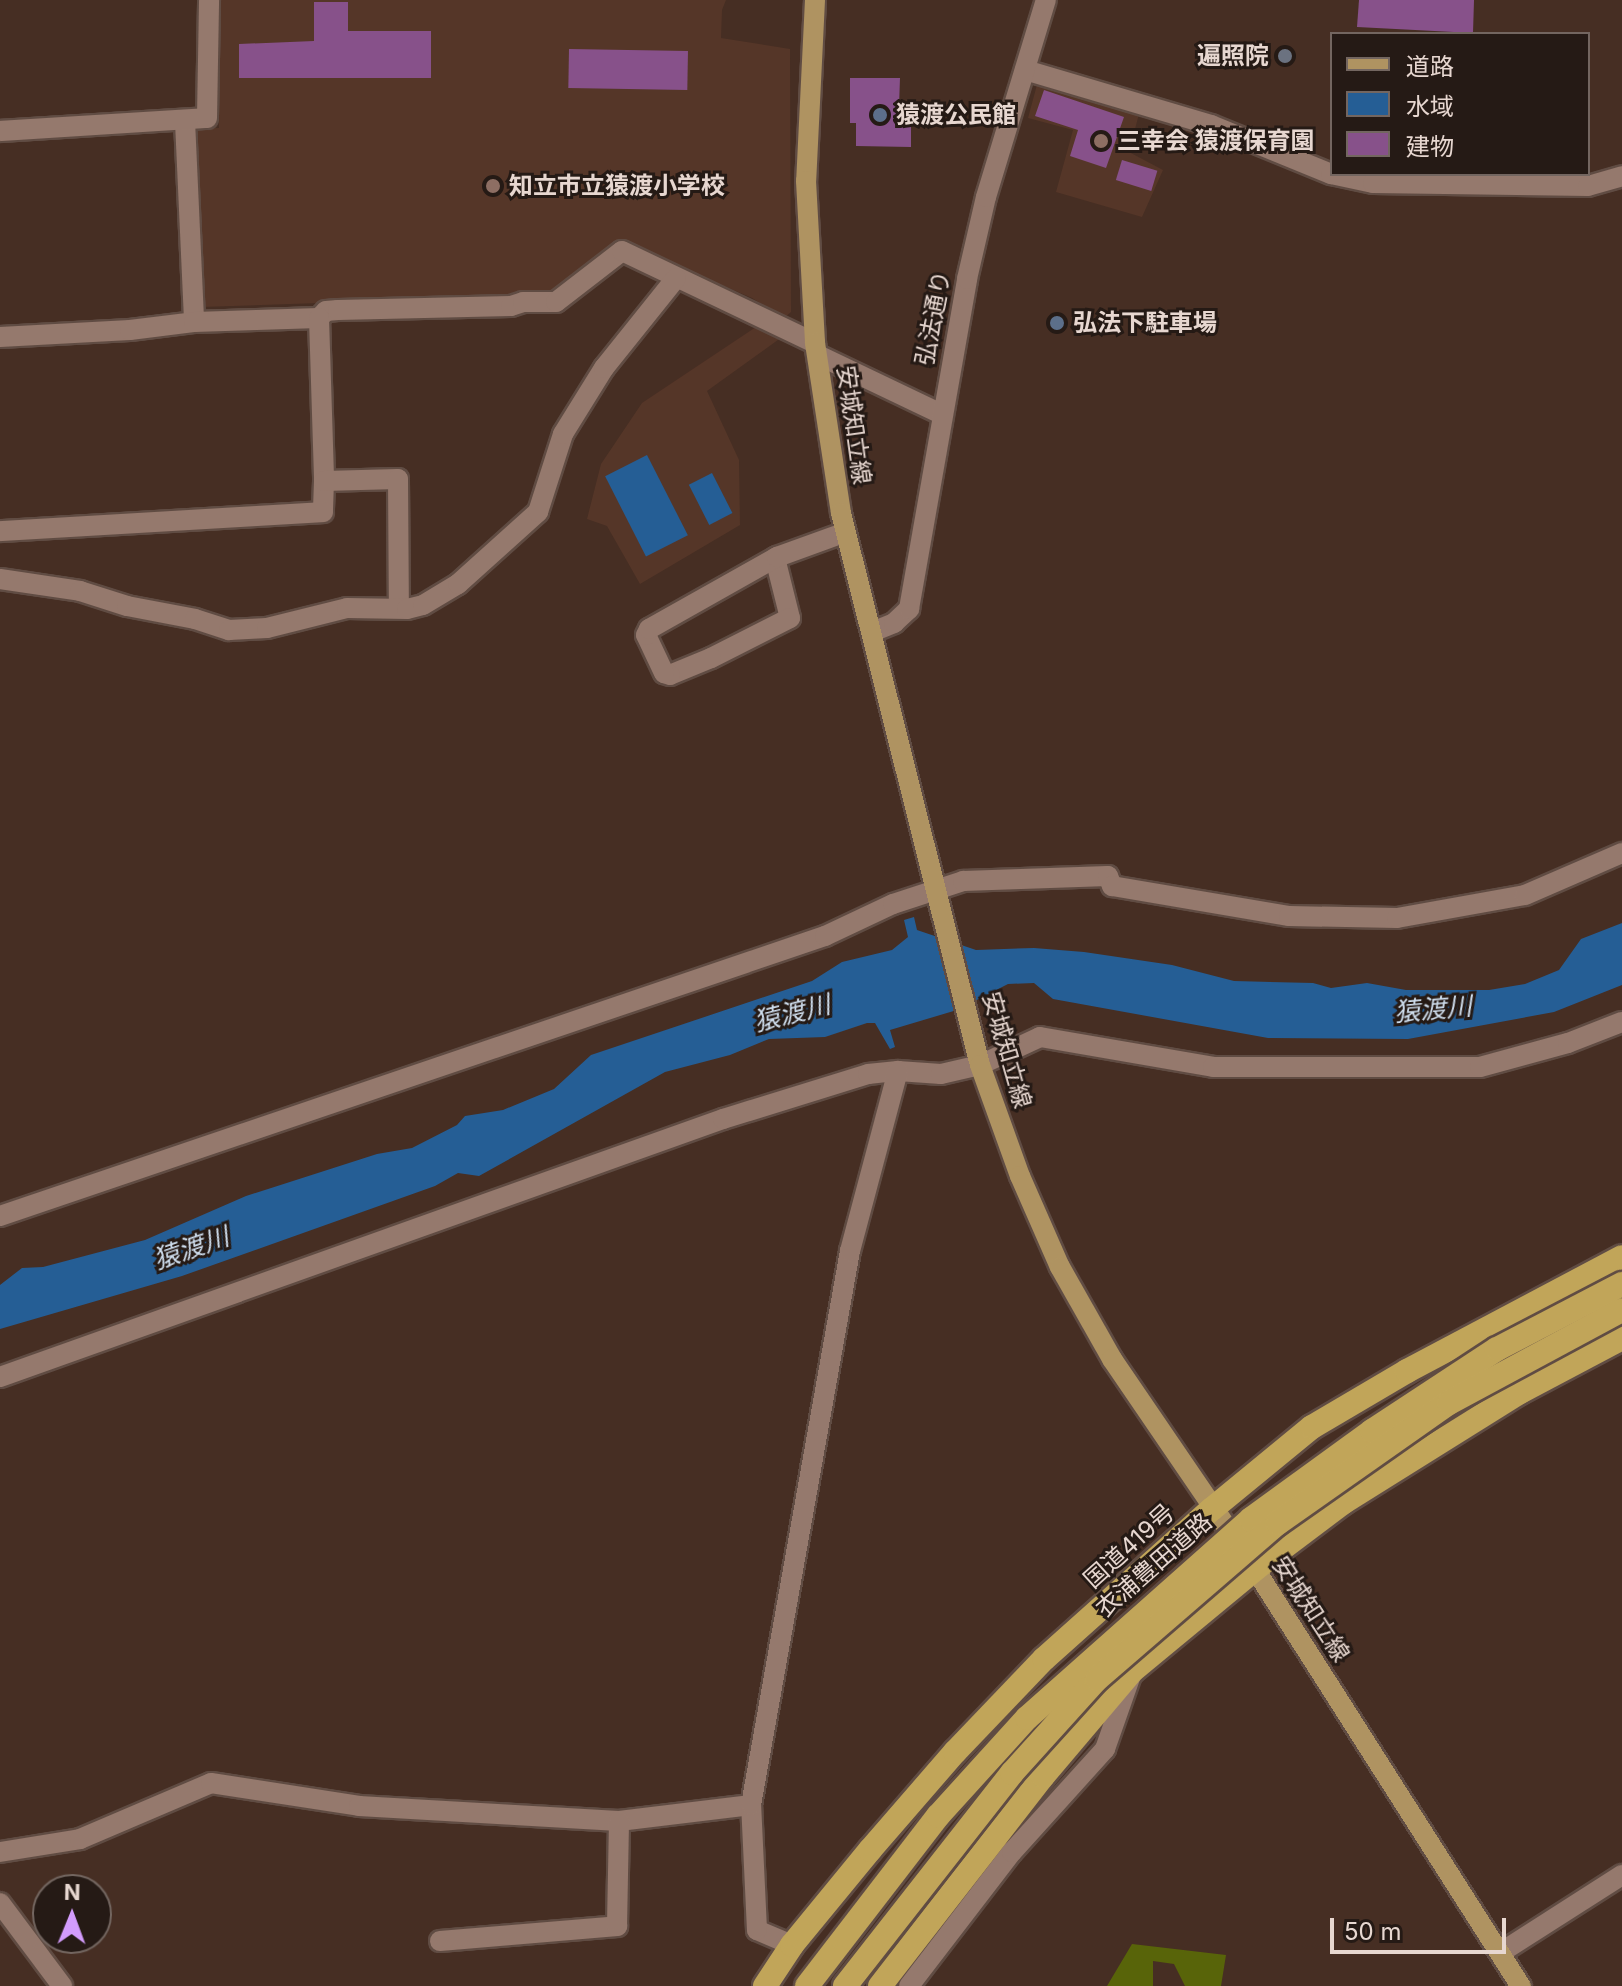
<!DOCTYPE html>
<html>
<head>
<meta charset="utf-8">
<style>
  body { margin:0 }
  #map { position:relative; width:1622px; height:1986px; overflow:hidden; background:#462e23; font-family:Inter,"Noto Sans JP",sans-serif }
  div>[style] { position:absolute }
  [style*='--x'] { left:calc(var(--x)*1px); top:calc(var(--y)*1px); width:calc(var(--w)*1px); rotate:calc(var(--a)*1deg) }
  .built>* { inset:0; background:#553628 }
  .forest>* { inset:0; background:#586409 }
  .water>* { inset:0; background:#255e95; transform-origin:0 0 }
  .building>* { inset:0; background:#87518a; transform-origin:0 0 }
  .roads { filter:drop-shadow(2px 0 #604c43) drop-shadow(-2px 0 #604c43) drop-shadow(0 2px #604c43) drop-shadow(0 -2px #604c43) }
  .minor>* { height:20px; margin:-10px; padding:0 10px; transform-origin:10px; border-radius:10px; background:#95796d }
  .major>* { height:20px; margin:-10px; padding:0 10px; transform-origin:10px; border-radius:10px; background:#af9361 }
  .highway>* { height:24px; margin:-12px; padding:0 12px; transform-origin:12px; border-radius:12px; background:#c1a559 }
  .bridges { filter:drop-shadow(2px 0 #604c43) drop-shadow(-2px 0 #604c43) drop-shadow(0 2px #604c43) drop-shadow(0 -2px #604c43) }
  .highway-bridge>* { height:24px; margin:-12px; padding:0 12px; transform-origin:12px; border-radius:12px; background:#c1a559 }
  .dots>* { width:22px; height:22px; translate:-50% -50%; box-sizing:border-box; border:4px solid #251a15; border-radius:50% }
  span { translate:-50% -50%; white-space:nowrap; text-align:center; line-height:1.15; -webkit-text-stroke:6px #251a15; paint-order:stroke }
  .poi-label { font-size:24px; color:#e7d7d0; font-weight:700 }
  .right { translate:-100% -50%; text-align:right }
  .left { translate:0 -50%; text-align:left }
  .street-label { font-size:24px; color:#e7d7d0 }
  .water-label { font-size:26px; color:#cfdeee; font-style:italic }
  .legend { position:absolute; left:1330px; top:32px; width:260px; height:144px; box-sizing:border-box; background:#251a15; border:2px solid #736660; margin:0; padding:10px 14px; list-style:none; font-size:24px; color:#e7d7d0 }
  .legend li { display:flex; align-items:center; gap:16px; height:40px }
  .legend b { width:40px; border:2px solid #736660 }
  .north { position:absolute; left:32px; top:1874px; width:80px; height:80px; box-sizing:border-box; background:#251a15; border:2px solid #736660; border-radius:50%; rotate:1deg; font-size:22px; font-weight:700; line-height:32px; text-align:center; color:#e7d7d0 }
  .north::after { content:''; display:block; margin:auto; width:28px; height:36px; background:#d39cfc; clip-path:polygon(50% 0,100% 100%,50% 72%,0 100%) }
  .scale { position:absolute; left:1330px; top:1918px; width:176px; height:36px; box-sizing:border-box; border:4px solid #e7d7d0; border-top:0; padding-left:10px; font-size:24px; line-height:28px; white-space:nowrap; color:#e7d7d0; -webkit-text-stroke:6px #251a15; paint-order:stroke }
</style>
</head>
<body>
<div id="map">
  <div class="built">
    <div style="clip-path:polygon(220px 0,726px 0,722px 10px,721px 38px,790px 49px,791px 312px,784px 318px,752px 298px,624px 243px,558px 295px,201px 307px,192px 129px,219px 128px)"></div>
    <div style="clip-path:polygon(1038px 81px,1140px 110px,1129px 152px,1163px 170px,1142px 217px,1056px 192px,1073px 130px,1028px 118px)"></div>
    <div style="clip-path:polygon(756px 327px,782px 337px,707px 391px,739px 460px,740px 525px,640px 584px,607px 526px,587px 519px,601px 464px,642px 403px)"></div>
  </div>
  <div class="forest">
    <div style="clip-path:polygon(1132px 1944px,1226px 1955px,1221px 1986px,1185px 1986px,1174px 1964px,1153px 1961px,1153px 1986px,1107px 1986px)"></div>
  </div>
  <div class="water">
    <div style="left:647px;top:455px;width:90px;height:47px;rotate:63deg"></div>
    <div style="left:712px;top:473px;width:45px;height:26px;rotate:63deg"></div>
    <div style="clip-path:polygon(914px 917px,917px 930px,976px 950px,1034px 948px,1084px 952px,1172px 965px,1234px 981px,1313px 983px,1331px 988px,1367px 983px,1406px 990px,1489px 990px,1525px 984px,1559px 970px,1581px 939px,1622px 923px,1622px 985px,1554px 1012px,1408px 1039px,1268px 1038px,1053px 999px,1034px 983px,1008px 984px,957px 1010px,890px 1030px,895px 1047px,890px 1049px,875px 1023px,867px 1023px,825px 1037px,769px 1039px,730px 1055px,665px 1072px,479px 1176px,458px 1173px,435px 1186px,182px 1276px,0 1329px,0 1285px,22px 1268px,43px 1267px,145px 1240px,246px 1196px,377px 1154px,412px 1148px,457px 1125px,465px 1116px,503px 1110px,554px 1089px,591px 1055px,812px 981px,842px 962px,892px 950px,908px 937px,904px 920px)"></div>
  </div>
  <div class="building">
    <div style="clip-path:polygon(1359px 0,1474px 0,1473px 33px,1357px 27px)"></div>
    <div style="clip-path:polygon(314px 2px,348px 2px,348px 31px,431px 31px,431px 78px,239px 78px,239px 44px,314px 41px)"></div>
    <div style="left:569px;top:49px;width:119px;height:39px;rotate:1deg"></div>
    <div style="clip-path:polygon(850px 78px,900px 78px,899px 107px,911px 107px,911px 147px,856px 146px,856px 123px,850px 123px)"></div>
    <div style="clip-path:polygon(1044px 90px,1124px 117px,1106px 168px,1070px 156px,1078px 130px,1035px 116px)"></div>
    <div style="left:1122px;top:160px;width:37px;height:21px;rotate:17deg"></div>
  </div>
  <div class="roads">
    <div class="minor">
      <div style="--x:1025;--y:70;--w:194;--a:16.5"></div>
      <div style="--x:1211;--y:125;--w:130;--a:22.2"></div>
      <div style="--x:1331;--y:174;--w:43;--a:12.1"></div>
      <div style="--x:1373;--y:183;--w:215;--a:0.8"></div>
      <div style="--x:1588;--y:186;--w:35;--a:-16"></div>
      <div style="--x:185;--y:121;--w:201;--a:87.4"></div>
      <div style="--x:0;--y:131;--w:207;--a:-3.6"></div>
      <div style="--x:207;--y:118;--w:118;--a:-89"></div>
      <div style="--x:319;--y:318;--w:10;--a:-45"></div>
      <div style="--x:326;--y:311;--w:12;--a:-5"></div>
      <div style="--x:338;--y:310;--w:173;--a:-1.3"></div>
      <div style="--x:511;--y:306;--w:13;--a:-18"></div>
      <div style="--x:523;--y:302;--w:33;--a:0"></div>
      <div style="--x:556;--y:302;--w:83;--a:-37.7"></div>
      <div style="--x:622;--y:251;--w:214;--a:25.5"></div>
      <div style="--x:0;--y:337;--w:130;--a:-3.1"></div>
      <div style="--x:130;--y:330;--w:64;--a:-7.1"></div>
      <div style="--x:194;--y:322;--w:125;--a:-1.8"></div>
      <div style="--x:319;--y:318;--w:163;--a:88.2"></div>
      <div style="--x:324;--y:481;--w:31;--a:92"></div>
      <div style="--x:323;--y:512;--w:324;--a:176.6"></div>
      <div style="--x:818;--y:355;--w:136;--a:25.6"></div>
      <div style="--x:324;--y:481;--w:74;--a:-1.5"></div>
      <div style="--x:398;--y:479;--w:128;--a:89.6"></div>
      <div style="--x:775;--y:558;--w:62;--a:76"></div>
      <div style="--x:790;--y:618;--w:89;--a:153.1"></div>
      <div style="--x:711;--y:658;--w:44;--a:157.5"></div>
      <div style="--x:670;--y:675;--w:6;--a:-162"></div>
      <div style="--x:664;--y:673;--w:42;--a:-115.3"></div>
      <div style="--x:646;--y:635;--w:7;--a:-63"></div>
      <div style="--x:649;--y:629;--w:147;--a:-29.4"></div>
      <div style="--x:777;--y:557;--w:73;--a:-19.9"></div>
      <div style="--x:0;--y:579;--w:81;--a:8.5"></div>
      <div style="--x:80;--y:591;--w:49;--a:17.7"></div>
      <div style="--x:127;--y:606;--w:69;--a:10.8"></div>
      <div style="--x:195;--y:619;--w:36;--a:18"></div>
      <div style="--x:229;--y:630;--w:38;--a:-3"></div>
      <div style="--x:267;--y:628;--w:82;--a:-14"></div>
      <div style="--x:347;--y:608;--w:60;--a:1"></div>
      <div style="--x:407;--y:609;--w:16;--a:-14"></div>
      <div style="--x:423;--y:605;--w:41;--a:-31"></div>
      <div style="--x:458;--y:584;--w:108;--a:-42"></div>
      <div style="--x:538;--y:512;--w:82;--a:-72.2"></div>
      <div style="--x:563;--y:434;--w:78;--a:-58.2"></div>
      <div style="--x:604;--y:368;--w:115;--a:-51.3"></div>
      <div style="--x:872;--y:632;--w:24;--a:-22"></div>
      <div style="--x:894;--y:623;--w:21;--a:-43"></div>
      <div style="--x:909;--y:609;--w:335;--a:-80"></div>
      <div style="--x:967;--y:279;--w:84;--a:-77"></div>
      <div style="--x:986;--y:197;--w:206;--a:-73.1"></div>
      <div style="--x:0;--y:1216;--w:871;--a:-18.75"></div>
      <div style="--x:825;--y:936;--w:75;--a:-25.2"></div>
      <div style="--x:893;--y:904;--w:74;--a:-18.2"></div>
      <div style="--x:963;--y:881;--w:145;--a:-2"></div>
      <div style="--x:1108;--y:876;--w:11;--a:68"></div>
      <div style="--x:1112;--y:886;--w:180;--a:9.6"></div>
      <div style="--x:1289;--y:916;--w:108;--a:1.1"></div>
      <div style="--x:1397;--y:918;--w:130;--a:-10.2"></div>
      <div style="--x:1525;--y:895;--w:106;--a:-23.4"></div>
      <div style="--x:0;--y:1377;--w:768;--a:-19.64"></div>
      <div style="--x:723;--y:1119;--w:152;--a:-17.2"></div>
      <div style="--x:868;--y:1074;--w:30;--a:-6"></div>
      <div style="--x:898;--y:1071;--w:43;--a:4"></div>
      <div style="--x:941;--y:1074;--w:40;--a:-13"></div>
      <div style="--x:980;--y:1065;--w:66;--a:-25"></div>
      <div style="--x:1040;--y:1037;--w:176;--a:9.8"></div>
      <div style="--x:1213;--y:1067;--w:267;--a:0"></div>
      <div style="--x:1480;--y:1067;--w:91;--a:-15.3"></div>
      <div style="--x:1568;--y:1043;--w:58;--a:-21.3"></div>
      <div style="--x:0;--y:1852;--w:81;--a:-9.2"></div>
      <div style="--x:80;--y:1839;--w:142;--a:-23.1"></div>
      <div style="--x:211;--y:1783;--w:150;--a:8.8"></div>
      <div style="--x:359;--y:1806;--w:260;--a:3.3"></div>
      <div style="--x:619;--y:1821;--w:133;--a:-6.9"></div>
      <div style="--x:0;--y:1903;--w:104;--a:53.2"></div>
      <div style="--x:440;--y:1941;--w:178;--a:-4.8"></div>
      <div style="--x:617;--y:1926;--w:105;--a:-88.9"></div>
      <div style="--x:792;--y:1945;--w:38;--a:-157"></div>
      <div style="--x:757;--y:1930;--w:125;--a:-92.7"></div>
      <div style="--x:751;--y:1805;--w:563;--a:-79.87"></div>
      <div style="--x:850;--y:1251;--w:186;--a:-75.1"></div>
      <div style="--x:1500;--y:1953;--w:145;--a:-32.6"></div>
      <div style="--x:909;--y:1986;--w:169;--a:-52.5"></div>
      <div style="--x:1012;--y:1852;--w:139;--a:-47.9"></div>
      <div style="--x:1105;--y:1749;--w:75;--a:-70.6"></div>
    </div>
    <div class="major">
      <div style="--x:815;--y:0;--w:181;--a:92.8"></div>
      <div style="--x:806;--y:181;--w:162;--a:86.8"></div>
      <div style="--x:815;--y:343;--w:172;--a:81.3"></div>
      <div style="--x:841;--y:513;--w:569;--a:75.87"></div>
      <div style="--x:980;--y:1065;--w:118;--a:70.2"></div>
      <div style="--x:1020;--y:1176;--w:99;--a:66.3"></div>
      <div style="--x:1060;--y:1267;--w:106;--a:60.5"></div>
      <div style="--x:1112;--y:1359;--w:254;--a:55.7"></div>
      <div style="--x:1255;--y:1569;--w:495;--a:57.5"></div>
    </div>
    <div class="highway">
      <div style="--x:765;--y:1986;--w:49;--a:-56.6"></div>
      <div style="--x:792;--y:1945;--w:123;--a:-50.6"></div>
      <div style="--x:870;--y:1850;--w:130;--a:-49.1"></div>
      <div style="--x:955;--y:1752;--w:129;--a:-46.3"></div>
      <div style="--x:1044;--y:1659;--w:225;--a:-41.8"></div>
      <div style="--x:1212;--y:1509;--w:129;--a:-39.4"></div>
      <div style="--x:1312;--y:1427;--w:110;--a:-30.5"></div>
      <div style="--x:1407;--y:1371;--w:243;--a:-27.9"></div>
      <div style="--x:880;--y:1986;--w:266;--a:-52.2"></div>
      <div style="--x:1043;--y:1776;--w:139;--a:-49.7"></div>
      <div style="--x:1133;--y:1670;--w:158;--a:-39.6"></div>
      <div style="--x:1255;--y:1569;--w:111;--a:-37"></div>
      <div style="--x:1344;--y:1502;--w:208;--a:-32"></div>
      <div style="--x:1520;--y:1392;--w:115;--a:-27.9"></div>
    </div>
  </div>
  <div class="bridges">
    <div class="highway-bridge">
      <div style="--x:807;--y:1986;--w:215;--a:-52.4"></div>
      <div style="--x:938;--y:1816;--w:132;--a:-47.8"></div>
      <div style="--x:1027;--y:1718;--w:300;--a:-41.6"></div>
      <div style="--x:1251;--y:1519;--w:150;--a:-36"></div>
      <div style="--x:1372;--y:1431;--w:149;--a:-33.3"></div>
      <div style="--x:1497;--y:1349;--w:141;--a:-27.5"></div>
      <div style="--x:845;--y:1986;--w:271;--a:-51.9"></div>
      <div style="--x:1012;--y:1773;--w:127;--a:-47.9"></div>
      <div style="--x:1097;--y:1679;--w:239;--a:-40.8"></div>
      <div style="--x:1278;--y:1523;--w:209;--a:-35.1"></div>
      <div style="--x:1449;--y:1403;--w:196;--a:-28.3"></div>
    </div>
  </div>
  <div class="dots">
    <div style="left:1285px;top:56px;background:#6b7280"></div>
    <div style="left:880px;top:115px;background:#5c6f8a"></div>
    <div style="left:1101px;top:141px;background:#8d6e63"></div>
    <div style="left:493px;top:186px;background:#8d6e63"></div>
    <div style="left:1057px;top:323px;background:#5c6f8a"></div>
  </div>
  <div class="poi-label">
    <span class="right" style="left:1269px;top:56px">遍照院</span>
    <span class="left" style="left:896px;top:115px">猿渡公民館</span>
    <span class="left" style="left:1117px;top:141px">三幸会 猿渡保育園</span>
    <span class="left" style="left:509px;top:186px">知立市立猿渡小学校</span>
    <span class="left" style="left:1073px;top:323px">弘法下駐車場</span>
  </div>
  <div class="street-label">
    <span style="left:933px;top:318px;rotate:-79deg">弘法通り</span>
    <span style="left:854px;top:425px;rotate:82deg">安城知立線</span>
    <span style="left:1007px;top:1050px;rotate:74deg">安城知立線</span>
    <span style="left:1129px;top:1546px;rotate:-42deg">国道419号</span>
    <span style="left:1154px;top:1565px;rotate:-41deg">衣浦豊田道路</span>
    <span style="left:1311px;top:1609px;rotate:57deg">安城知立線</span>
  </div>
  <div class="water-label">
    <span style="left:1433px;top:1009px;rotate:-5deg">猿渡川</span>
    <span style="left:792px;top:1013px;rotate:-14deg">猿渡川</span>
    <span style="left:191px;top:1248px;rotate:-19deg">猿渡川</span>
  </div>
  <ul class="legend">
  <li><b style="height:10px;background:#af9361"></b>道路</li>
  <li><b style="height:22px;background:#255e95"></b>水域</li>
  <li><b style="height:22px;background:#87518a"></b>建物</li>
  </ul>
  <div class="north">N</div>
  <div class="scale">50 m</div>
</div>
</body>
</html>
